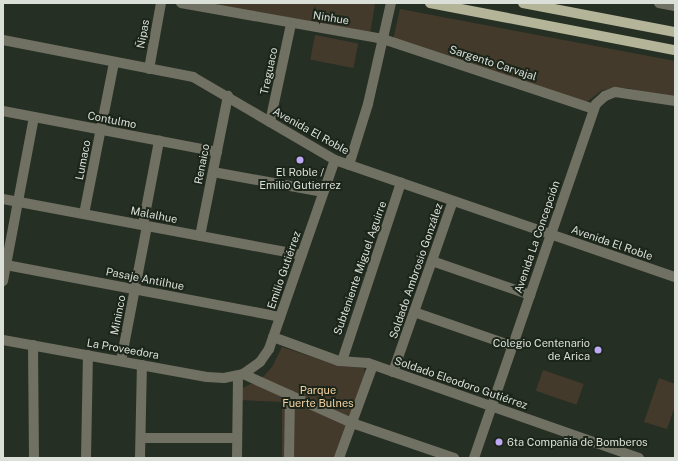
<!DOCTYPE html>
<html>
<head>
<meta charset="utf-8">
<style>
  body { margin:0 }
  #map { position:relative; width:678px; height:461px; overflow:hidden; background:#262f24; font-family:"Public Sans",sans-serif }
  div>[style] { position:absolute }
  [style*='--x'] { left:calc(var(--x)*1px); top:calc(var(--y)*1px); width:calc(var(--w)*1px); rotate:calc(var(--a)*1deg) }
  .green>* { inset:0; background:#443a2b; transform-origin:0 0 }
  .minor>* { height:10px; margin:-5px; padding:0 5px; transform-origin:5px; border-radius:5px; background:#707063 }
  .major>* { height:10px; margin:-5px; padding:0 5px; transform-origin:5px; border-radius:5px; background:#b4b498 }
  .dots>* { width:11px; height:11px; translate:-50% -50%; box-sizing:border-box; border:2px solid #1c251a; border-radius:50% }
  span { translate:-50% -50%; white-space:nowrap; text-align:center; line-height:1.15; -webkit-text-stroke:4px #1c251a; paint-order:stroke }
  .street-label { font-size:11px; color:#dadfd8 }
  .poi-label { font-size:11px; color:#dadfd8 }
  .right { translate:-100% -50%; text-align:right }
  .left { translate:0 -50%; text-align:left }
  .park-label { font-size:11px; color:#f3d09f }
  .frame { position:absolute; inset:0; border:4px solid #dadfd8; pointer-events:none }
</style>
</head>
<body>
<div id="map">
  <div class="green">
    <div style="clip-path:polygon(197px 3px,367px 3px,375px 4px,370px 34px)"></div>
    <div style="clip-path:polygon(400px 9px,675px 61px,675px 97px,626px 88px,602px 90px,588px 101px,584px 102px,393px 40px)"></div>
    <div style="left:315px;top:35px;width:44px;height:25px;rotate:11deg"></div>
    <div style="clip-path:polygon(282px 347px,339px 366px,364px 368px,365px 374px,336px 458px,282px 458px,282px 402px,240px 400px,241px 389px,262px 378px,272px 367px)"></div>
    <div style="left:543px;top:370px;width:43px;height:22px;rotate:19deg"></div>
    <div style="clip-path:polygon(659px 378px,675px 384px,675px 406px,667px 429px,644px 422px)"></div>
  </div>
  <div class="minor">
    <div style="--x:181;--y:3;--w:205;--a:10.1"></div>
    <div style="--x:383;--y:39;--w:222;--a:18.4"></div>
    <div style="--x:659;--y:3;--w:16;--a:11"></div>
    <div style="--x:3;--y:40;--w:194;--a:11"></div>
    <div style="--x:193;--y:77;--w:164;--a:30.3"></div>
    <div style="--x:335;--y:160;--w:360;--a:19"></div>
    <div style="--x:149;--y:69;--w:67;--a:-79.7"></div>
    <div style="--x:3;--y:111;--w:218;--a:10.8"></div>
    <div style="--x:270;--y:122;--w:100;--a:-77.9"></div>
    <div style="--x:349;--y:165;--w:64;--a:-72.7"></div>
    <div style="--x:368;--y:104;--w:104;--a:-77.2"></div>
    <div style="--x:213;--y:172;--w:112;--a:10.3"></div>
    <div style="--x:3;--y:199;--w:304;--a:10.6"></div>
    <div style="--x:84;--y:214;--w:155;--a:-78.8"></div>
    <div style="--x:143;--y:225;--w:86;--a:-79.2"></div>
    <div style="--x:200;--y:236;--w:143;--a:-78.7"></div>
    <div style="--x:432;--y:261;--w:104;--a:19.1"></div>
    <div style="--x:6;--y:265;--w:279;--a:10.7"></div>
    <div style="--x:3;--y:281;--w:167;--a:-79.3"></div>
    <div style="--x:414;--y:312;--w:104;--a:19.1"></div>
    <div style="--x:273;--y:337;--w:70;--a:20"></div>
    <div style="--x:339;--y:361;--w:29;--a:4"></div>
    <div style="--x:368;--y:363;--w:287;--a:19.3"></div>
    <div style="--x:3;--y:340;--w:207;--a:10.3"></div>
    <div style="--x:207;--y:377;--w:17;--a:3"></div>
    <div style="--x:224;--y:378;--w:19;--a:-12"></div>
    <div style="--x:243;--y:374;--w:21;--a:-35"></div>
    <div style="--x:260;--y:362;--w:16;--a:-55"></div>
    <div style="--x:269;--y:349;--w:200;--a:-70.8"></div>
    <div style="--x:33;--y:345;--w:113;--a:89.5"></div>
    <div style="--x:121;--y:361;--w:137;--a:-79.1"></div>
    <div style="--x:342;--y:361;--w:188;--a:-71.7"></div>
    <div style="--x:393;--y:372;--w:181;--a:-70.7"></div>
    <div style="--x:243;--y:374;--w:120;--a:24.2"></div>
    <div style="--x:352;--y:423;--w:108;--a:18.9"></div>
    <div style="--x:141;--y:438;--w:96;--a:0"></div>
    <div style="--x:86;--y:458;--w:103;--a:-88.9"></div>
    <div style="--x:140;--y:458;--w:93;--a:-88.8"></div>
    <div style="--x:237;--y:458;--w:82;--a:-89.3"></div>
    <div style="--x:289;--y:458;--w:63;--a:-89.1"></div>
    <div style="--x:339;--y:458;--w:99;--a:-69.9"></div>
    <div style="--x:474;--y:458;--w:374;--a:-71"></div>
    <div style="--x:596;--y:104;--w:12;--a:-42"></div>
    <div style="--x:605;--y:96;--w:11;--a:-22"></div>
    <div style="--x:615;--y:92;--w:61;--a:8.5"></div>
  </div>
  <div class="major">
    <div style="--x:430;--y:3;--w:249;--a:10.9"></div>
    <div style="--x:523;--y:3;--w:155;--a:10.8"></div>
  </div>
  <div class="dots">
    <div style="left:300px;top:160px;background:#bea9f4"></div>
    <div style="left:598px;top:350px;background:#bea9f4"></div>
    <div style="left:499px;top:442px;background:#bea9f4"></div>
  </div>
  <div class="street-label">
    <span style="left:331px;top:18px;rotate:9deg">Ninhue</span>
    <span style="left:143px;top:34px;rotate:-80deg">Ñipas</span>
    <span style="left:493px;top:63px;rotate:18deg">Sargento Carvajal</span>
    <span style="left:269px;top:71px;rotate:-78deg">Treguaco</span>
    <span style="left:112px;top:120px;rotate:11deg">Contulmo</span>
    <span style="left:311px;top:131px;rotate:29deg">Avenida El Roble</span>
    <span style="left:83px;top:160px;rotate:-79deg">Lumaco</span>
    <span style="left:202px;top:164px;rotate:-79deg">Renaico</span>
    <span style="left:154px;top:215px;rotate:11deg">Malalhue</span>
    <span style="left:537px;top:237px;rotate:-71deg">Avenida La Concepción</span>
    <span style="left:612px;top:243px;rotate:19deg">Avenida El Roble</span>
    <span style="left:360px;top:268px;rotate:-71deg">Subteniente Miguel Aguirre</span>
    <span style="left:284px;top:270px;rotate:-71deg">Emilio Gutiérrez</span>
    <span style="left:416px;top:271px;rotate:-71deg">Soldado Ambrosio González</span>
    <span style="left:145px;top:279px;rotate:11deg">Pasaje Antilhue</span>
    <span style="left:118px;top:315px;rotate:-79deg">Mininco</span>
    <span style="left:123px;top:349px;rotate:10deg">La Proveedora</span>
    <span style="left:461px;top:383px;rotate:19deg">Soldado Eleodoro Gutiérrez</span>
  </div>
  <div class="poi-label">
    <span style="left:300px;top:179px">El Roble /<br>Emilio Gutierrez</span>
    <span class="right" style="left:590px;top:350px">Colegio Centenario<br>de Arica</span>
    <span class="left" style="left:507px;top:442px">6ta Compañia de Bomberos</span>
  </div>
  <div class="park-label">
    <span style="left:318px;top:397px">Parque<br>Fuerte Bulnes</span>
  </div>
  <div class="frame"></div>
</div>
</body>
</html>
